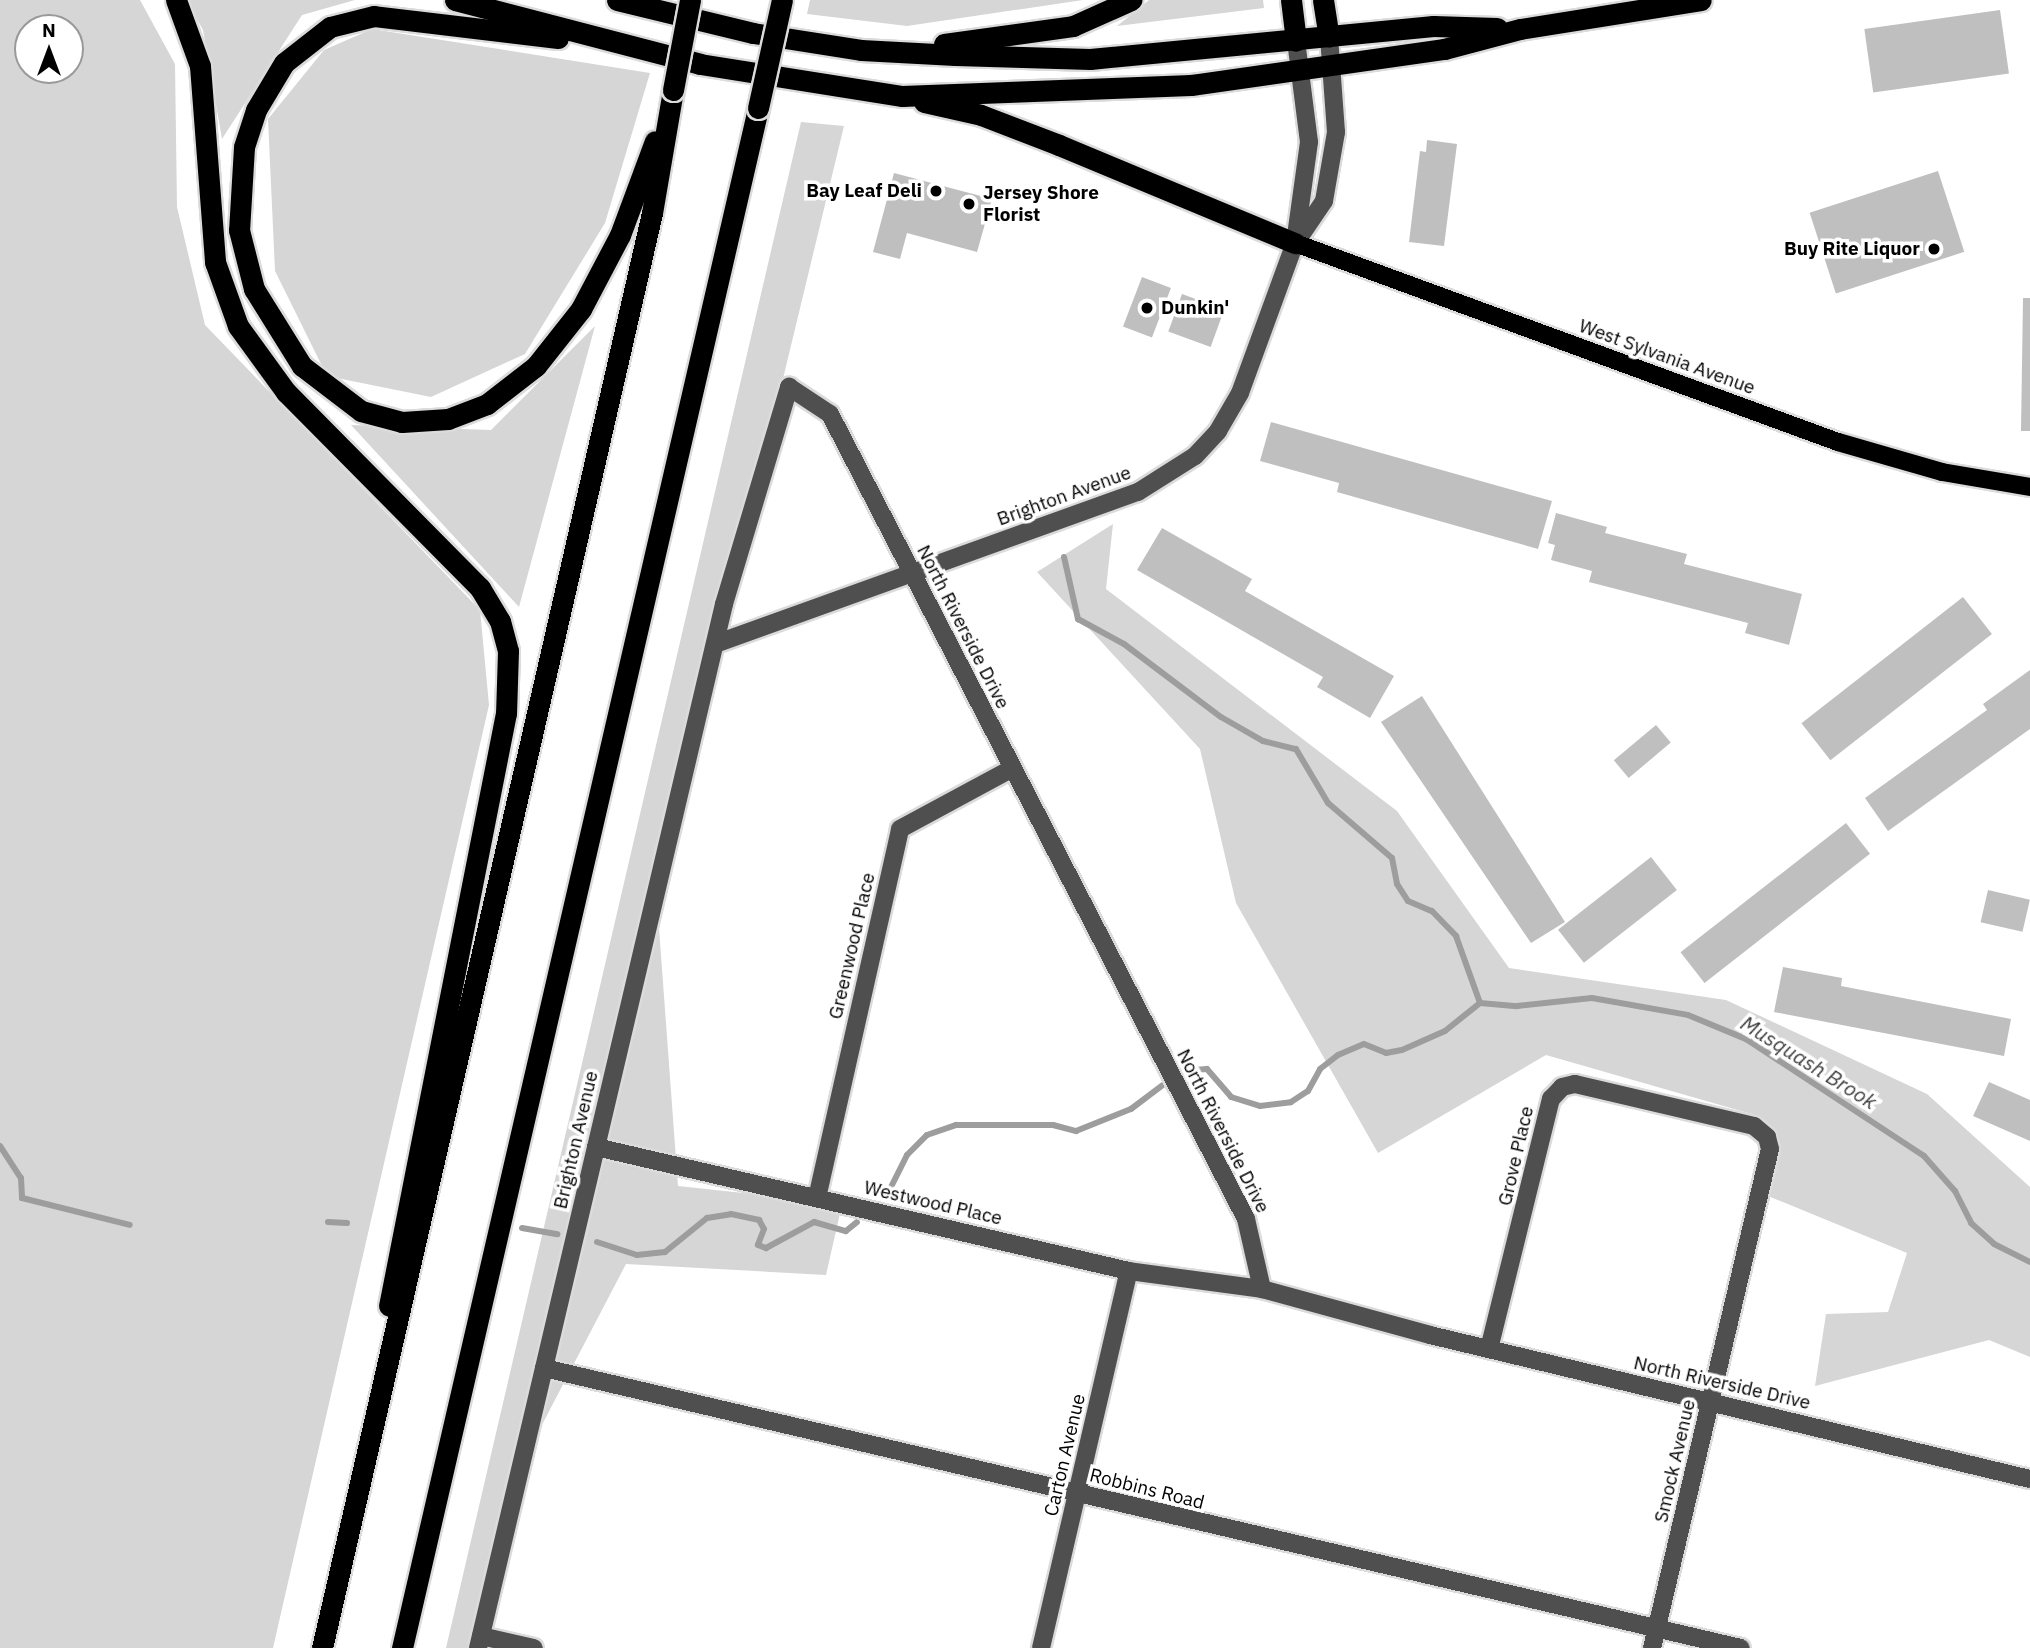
<!DOCTYPE html>
<html>
<head>
<meta charset="utf-8">
<style>
  body { margin:0 }
  #map { position:relative; width:2030px; height:1648px; overflow:hidden; background:#fff; font-family:"IBM Plex Sans",sans-serif }
  div>[style] { position:absolute }
  [style*='--x'] { left:calc(var(--x)*1px); top:calc(var(--y)*1px); width:calc(var(--w)*1px); rotate:calc(var(--a)*1deg) }
  .green>* { inset:0; background:#d6d6d6 }
  .stream>* { height:6px; margin:-3px; padding:0 3px; transform-origin:3px; border-radius:3px; background:#9d9d9d }
  .building>* { inset:0; background:#bfbfbf; transform-origin:0 0 }
  .roads { filter:drop-shadow(2px 0 #dbdbdb) drop-shadow(-2px 0 #dbdbdb) drop-shadow(0 2px #dbdbdb) drop-shadow(0 -2px #dbdbdb) }
  .minor>* { height:18px; margin:-9px; padding:0 9px; transform-origin:9px; border-radius:9px; background:#4f4f4f }
  .major>* { height:18px; margin:-9px; padding:0 9px; transform-origin:9px; border-radius:9px; background:#000 }
  .highway>* { height:21px; margin:-10.5px; padding:0 10.5px; transform-origin:10.5px; border-radius:10.5px; background:#000 }
  .bridges { filter:drop-shadow(2px 0 #dbdbdb) drop-shadow(-2px 0 #dbdbdb) drop-shadow(0 2px #dbdbdb) drop-shadow(0 -2px #dbdbdb) }
  .highway-bridge>* { height:21px; margin:-10.5px; padding:0 10.5px; transform-origin:10.5px; border-radius:10.5px; background:#000 }
  .dots>* { width:19px; height:19px; translate:-50% -50%; box-sizing:border-box; border:4px solid #fff; border-radius:50% }
  span { translate:-50% -50%; white-space:nowrap; text-align:center; line-height:1.15; -webkit-text-stroke:7px #fff; paint-order:stroke }
  .poi-label { font-size:19px; color:#000; font-weight:700 }
  .right { translate:-100% -50%; text-align:right }
  .left { translate:0 -50%; text-align:left }
  .street-label { font-size:19px; color:#000 }
  .water-label { font-size:21px; color:#3e3e3e; font-style:italic }
  .north { position:absolute; left:14px; top:14px; width:70px; height:70px; box-sizing:border-box; background:#fff; border:2px solid #999; border-radius:50%; rotate:0deg; font-size:19px; font-weight:700; line-height:28px; text-align:center; color:#000 }
  .north::after { content:''; display:block; margin:auto; width:24px; height:32px; background:#000; clip-path:polygon(50% 0,100% 100%,50% 72%,0 100%) }
</style>
</head>
<body>
<div id="map">
  <div class="green">
    <div style="clip-path:polygon(evenodd,0 0,140px 0,175px 64px,177px 207px,205px 325px,480px 610px,489px 705px,273px 1648px,0 1648px,0 0,28px 28px,70px 28px,70px 70px,28px 70px,28px 28px)"></div>
    <div style="clip-path:polygon(186px 0,355px 0,302px 15px,222px 139px,203px 30px)"></div>
    <div style="clip-path:polygon(810px 0,1083px 0,907px 26px,807px 14px)"></div>
    <div style="clip-path:polygon(1149px 0,1263px 0,1264px 8px,1117px 26px)"></div>
    <div style="clip-path:polygon(372px 29px,650px 73px,605px 223px,525px 354px,431px 397px,327px 376px,275px 271px,268px 119px,324px 50px)"></div>
    <div style="clip-path:polygon(801px 122px,844px 126px,657px 901px,678px 1186px,808px 1200px,841px 1209px,826px 1275px,626px 1264px,522px 1463px,477px 1648px,446px 1648px)"></div>
    <div style="clip-path:polygon(595px 326px,519px 607px,351px 425px,491px 430px)"></div>
    <div style="clip-path:polygon(1113px 524px,1106px 589px,1397px 811px,1509px 968px,1726px 1000px,1927px 1094px,2030px 1187px,2030px 1357px,1989px 1340px,1815px 1386px,1826px 1314px,1888px 1312px,1907px 1253px,1768px 1196px,1755px 1115px,1546px 1055px,1378px 1153px,1236px 903px,1200px 749px,1037px 572px)"></div>
  </div>
  <div class="stream">
    <div style="--x:1064;--y:557;--w:64;--a:77.3"></div>
    <div style="--x:1078;--y:619;--w:52;--a:28.5"></div>
    <div style="--x:1124;--y:644;--w:121;--a:37"></div>
    <div style="--x:1221;--y:717;--w:48;--a:29.7"></div>
    <div style="--x:1263;--y:741;--w:34;--a:14"></div>
    <div style="--x:1296;--y:749;--w:63;--a:59.3"></div>
    <div style="--x:1328;--y:803;--w:84;--a:40.7"></div>
    <div style="--x:1392;--y:858;--w:26;--a:79"></div>
    <div style="--x:1397;--y:884;--w:20;--a:57"></div>
    <div style="--x:1408;--y:901;--w:26;--a:23"></div>
    <div style="--x:1432;--y:911;--w:35;--a:46"></div>
    <div style="--x:1456;--y:936;--w:71;--a:70.3"></div>
    <div style="--x:1480;--y:1003;--w:37;--a:5"></div>
    <div style="--x:1517;--y:1006;--w:75;--a:-6.1"></div>
    <div style="--x:1592;--y:998;--w:97;--a:10"></div>
    <div style="--x:1688;--y:1015;--w:63;--a:22.5"></div>
    <div style="--x:1746;--y:1039;--w:213;--a:33.3"></div>
    <div style="--x:1924;--y:1156;--w:47;--a:48.5"></div>
    <div style="--x:1955;--y:1191;--w:36;--a:63"></div>
    <div style="--x:1971;--y:1223;--w:31;--a:42"></div>
    <div style="--x:1994;--y:1244;--w:40;--a:26.6"></div>
    <div style="--x:1194;--y:1070;--w:13;--a:-4"></div>
    <div style="--x:1207;--y:1069;--w:37;--a:49"></div>
    <div style="--x:1231;--y:1097;--w:30;--a:17"></div>
    <div style="--x:1260;--y:1106;--w:31;--a:-7"></div>
    <div style="--x:1291;--y:1102;--w:20;--a:-33"></div>
    <div style="--x:1308;--y:1091;--w:25;--a:-61"></div>
    <div style="--x:1320;--y:1069;--w:23;--a:-38"></div>
    <div style="--x:1338;--y:1055;--w:28;--a:-23"></div>
    <div style="--x:1364;--y:1044;--w:24;--a:22"></div>
    <div style="--x:1386;--y:1053;--w:16;--a:-11"></div>
    <div style="--x:1402;--y:1050;--w:47;--a:-23.8"></div>
    <div style="--x:1445;--y:1031;--w:45;--a:-38.7"></div>
    <div style="--x:0;--y:1146;--w:38;--a:57"></div>
    <div style="--x:21;--y:1178;--w:20;--a:87"></div>
    <div style="--x:22;--y:1198;--w:111;--a:14"></div>
    <div style="--x:889;--y:1191;--w:40;--a:-63.4"></div>
    <div style="--x:907;--y:1155;--w:28;--a:-45"></div>
    <div style="--x:927;--y:1135;--w:31;--a:-19"></div>
    <div style="--x:956;--y:1125;--w:97;--a:0"></div>
    <div style="--x:1053;--y:1125;--w:24;--a:15"></div>
    <div style="--x:1076;--y:1131;--w:59;--a:-21.8"></div>
    <div style="--x:1131;--y:1109;--w:40;--a:-37"></div>
    <div style="--x:328;--y:1222;--w:19;--a:3"></div>
    <div style="--x:522;--y:1228;--w:36;--a:10"></div>
    <div style="--x:597;--y:1242;--w:42;--a:18"></div>
    <div style="--x:637;--y:1255;--w:28;--a:-6"></div>
    <div style="--x:665;--y:1252;--w:54;--a:-39"></div>
    <div style="--x:707;--y:1218;--w:24;--a:-9"></div>
    <div style="--x:731;--y:1214;--w:29;--a:12"></div>
    <div style="--x:759;--y:1220;--w:10;--a:61"></div>
    <div style="--x:764;--y:1229;--w:17;--a:111"></div>
    <div style="--x:758;--y:1245;--w:9;--a:21"></div>
    <div style="--x:766;--y:1248;--w:55;--a:-28.4"></div>
    <div style="--x:814;--y:1222;--w:33;--a:16"></div>
    <div style="--x:846;--y:1231;--w:14;--a:-39"></div>
  </div>
  <div class="building">
    <div style="left:2000px;top:10px;width:64px;height:137px;rotate:82deg"></div>
    <div style="clip-path:polygon(1427px 140px,1457px 144px,1444px 246px,1409px 242px,1420px 151px,1426px 152px)"></div>
    <div style="left:1938px;top:171px;width:85px;height:135px;rotate:72deg"></div>
    <div style="clip-path:polygon(894px 173px,992px 199px,977px 252px,907px 233px,900px 259px,873px 252px)"></div>
    <div style="left:1142px;top:277px;width:31px;height:53px;rotate:21deg"></div>
    <div style="left:1182px;top:294px;width:45px;height:40px;rotate:20deg"></div>
    <div style="clip-path:polygon(2023px 298px,2030px 298px,2030px 431px,2021px 431px)"></div>
    <div style="clip-path:polygon(1271px 422px,1552px 501px,1538px 549px,1337px 492px,1339px 483px,1260px 461px)"></div>
    <div style="clip-path:polygon(1556px 513px,1607px 527px,1605px 533px,1687px 554px,1684px 564px,1802px 594px,1789px 645px,1745px 633px,1748px 623px,1589px 582px,1592px 571px,1551px 560px,1555px 545px,1548px 543px)"></div>
    <div style="clip-path:polygon(1162px 528px,1252px 579px,1245px 591px,1394px 676px,1370px 718px,1317px 687px,1323px 677px,1137px 570px)"></div>
    <div style="left:1963px;top:597px;width:47px;height:205px;rotate:52deg"></div>
    <div style="clip-path:polygon(2030px 670px,2030px 729px,1888px 831px,1865px 798px,1987px 710px,1983px 704px)"></div>
    <div style="clip-path:polygon(1422px 696px,1565px 922px,1531px 943px,1381px 722px)"></div>
    <div style="left:1656px;top:725px;width:23px;height:55px;rotate:50deg"></div>
    <div style="left:1846px;top:823px;width:39px;height:210px;rotate:52deg"></div>
    <div style="left:1651px;top:857px;width:42px;height:118px;rotate:52deg"></div>
    <div style="left:1988px;top:890px;width:43px;height:33px;rotate:13deg"></div>
    <div style="clip-path:polygon(1783px 967px,1842px 978px,1841px 986px,2011px 1019px,2004px 1056px,1774px 1012px)"></div>
    <div style="clip-path:polygon(1989px 1082px,2030px 1100px,2030px 1141px,1973px 1116px)"></div>
  </div>
  <div class="roads">
    <div class="minor">
      <div style="--x:1301;--y:235;--w:41;--a:-55.9"></div>
      <div style="--x:1324;--y:201;--w:70;--a:-80.1"></div>
      <div style="--x:1336;--y:132;--w:95;--a:-94.2"></div>
      <div style="--x:718;--y:643;--w:446;--a:-19.8"></div>
      <div style="--x:1138;--y:492;--w:67;--a:-32.3"></div>
      <div style="--x:1195;--y:456;--w:34;--a:-47"></div>
      <div style="--x:1218;--y:431;--w:44;--a:-59.9"></div>
      <div style="--x:1240;--y:393;--w:160;--a:-69.9"></div>
      <div style="--x:1295;--y:243;--w:102;--a:-82.1"></div>
      <div style="--x:1309;--y:142;--w:102;--a:-97.3"></div>
      <div style="--x:596;--y:1147;--w:547;--a:13.1"></div>
      <div style="--x:1129;--y:1271;--w:134;--a:7.7"></div>
      <div style="--x:817;--y:1198;--w:378;--a:-77.3"></div>
      <div style="--x:900;--y:829;--w:128;--a:-28.4"></div>
      <div style="--x:1489;--y:1349;--w:258;--a:-76.1"></div>
      <div style="--x:1551;--y:1099;--w:16;--a:-47"></div>
      <div style="--x:1562;--y:1087;--w:13;--a:-13"></div>
      <div style="--x:1575;--y:1084;--w:184;--a:13.2"></div>
      <div style="--x:1754;--y:1126;--w:17;--a:40"></div>
      <div style="--x:1767;--y:1137;--w:12;--a:76"></div>
      <div style="--x:1770;--y:1149;--w:513;--a:103.3"></div>
      <div style="--x:544;--y:1368;--w:1229;--a:13.17"></div>
      <div style="--x:481;--y:1636;--w:54;--a:12.8"></div>
      <div style="--x:478;--y:1648;--w:1073;--a:-76.74"></div>
      <div style="--x:724;--y:604;--w:227;--a:-73.3"></div>
      <div style="--x:789;--y:387;--w:49;--a:33.4"></div>
      <div style="--x:830;--y:414;--w:906;--a:62.67"></div>
      <div style="--x:1246;--y:1219;--w:72;--a:77.1"></div>
      <div style="--x:1262;--y:1289;--w:174;--a:15.3"></div>
      <div style="--x:1430;--y:1335;--w:617;--a:13.5"></div>
      <div style="--x:1041;--y:1648;--w:387;--a:-76.9"></div>
    </div>
    <div class="major">
      <div style="--x:1295;--y:243;--w:578;--a:20.13"></div>
      <div style="--x:1838;--y:442;--w:108;--a:16.1"></div>
      <div style="--x:1942;--y:472;--w:89;--a:9.7"></div>
    </div>
    <div class="highway">
      <div style="--x:176;--y:0;--w:70;--a:70"></div>
      <div style="--x:200;--y:66;--w:197;--a:85.6"></div>
      <div style="--x:215;--y:262;--w:68;--a:70.2"></div>
      <div style="--x:238;--y:326;--w:82;--a:54"></div>
      <div style="--x:286;--y:392;--w:276;--a:45.3"></div>
      <div style="--x:480;--y:588;--w:39;--a:59"></div>
      <div style="--x:500;--y:621;--w:31;--a:75"></div>
      <div style="--x:508;--y:651;--w:62;--a:91.8"></div>
      <div style="--x:506;--y:713;--w:604;--a:101.16"></div>
      <div style="--x:455;--y:0;--w:253;--a:14.6"></div>
      <div style="--x:700;--y:64;--w:205;--a:9"></div>
      <div style="--x:902;--y:96;--w:289;--a:-2.2"></div>
      <div style="--x:1191;--y:85;--w:256;--a:-8.1"></div>
      <div style="--x:1444;--y:49;--w:79;--a:-14.7"></div>
      <div style="--x:1520;--y:29;--w:183;--a:-9.1"></div>
      <div style="--x:617;--y:0;--w:140;--a:13.6"></div>
      <div style="--x:753;--y:33;--w:109;--a:8.9"></div>
      <div style="--x:861;--y:50;--w:94;--a:3"></div>
      <div style="--x:955;--y:55;--w:135;--a:1.7"></div>
      <div style="--x:1090;--y:59;--w:345;--a:-5.5"></div>
      <div style="--x:1433;--y:26;--w:64;--a:1.8"></div>
      <div style="--x:1291;--y:0;--w:41;--a:83"></div>
      <div style="--x:1323;--y:0;--w:37;--a:81"></div>
      <div style="--x:558;--y:38;--w:185;--a:-173.2"></div>
      <div style="--x:374;--y:16;--w:45;--a:166"></div>
      <div style="--x:330;--y:27;--w:58;--a:142"></div>
      <div style="--x:284;--y:63;--w:55;--a:120.8"></div>
      <div style="--x:256;--y:110;--w:39;--a:108"></div>
      <div style="--x:244;--y:147;--w:83;--a:93.4"></div>
      <div style="--x:239;--y:230;--w:61;--a:75.7"></div>
      <div style="--x:254;--y:289;--w:91;--a:58.1"></div>
      <div style="--x:302;--y:366;--w:74;--a:37.3"></div>
      <div style="--x:361;--y:411;--w:42;--a:15"></div>
      <div style="--x:402;--y:422;--w:46;--a:-3.7"></div>
      <div style="--x:448;--y:419;--w:42;--a:-21"></div>
      <div style="--x:487;--y:404;--w:62;--a:-37.8"></div>
      <div style="--x:536;--y:366;--w:73;--a:-51.7"></div>
      <div style="--x:581;--y:309;--w:84;--a:-62.2"></div>
      <div style="--x:620;--y:235;--w:100;--a:-69.6"></div>
      <div style="--x:944;--y:44;--w:130;--a:-7.9"></div>
      <div style="--x:1073;--y:26;--w:64;--a:-24.1"></div>
      <div style="--x:924;--y:102;--w:58;--a:12.8"></div>
      <div style="--x:981;--y:115;--w:84;--a:21"></div>
      <div style="--x:1059;--y:145;--w:256;--a:22.6"></div>
      <div style="--x:322;--y:1648;--w:1472;--a:-77.05"></div>
      <div style="--x:652;--y:213;--w:125;--a:-80.3"></div>
      <div style="--x:402;--y:1648;--w:1581;--a:-76.98"></div>
    </div>
  </div>
  <div class="bridges">
    <div class="highway-bridge">
      <div style="--x:673;--y:90;--w:92;--a:-79.3"></div>
      <div style="--x:758;--y:108;--w:111;--a:-77.5"></div>
    </div>
  </div>
  <div class="dots">
    <div style="left:936px;top:191px;background:#000"></div>
    <div style="left:969px;top:204px;background:#000"></div>
    <div style="left:1934px;top:249px;background:#000"></div>
    <div style="left:1147px;top:308px;background:#000"></div>
  </div>
  <div class="poi-label">
    <span class="right" style="left:922px;top:191px">Bay Leaf Deli</span>
    <span class="left" style="left:983px;top:204px">Jersey Shore<br>Florist</span>
    <span class="right" style="left:1920px;top:249px">Buy Rite Liquor</span>
    <span class="left" style="left:1161px;top:308px">Dunkin'</span>
  </div>
  <div class="street-label">
    <span style="left:1667px;top:357px;rotate:20deg">West Sylvania Avenue</span>
    <span style="left:1064px;top:496px;rotate:-20deg">Brighton Avenue</span>
    <span style="left:963px;top:627px;rotate:63deg">North Riverside Drive</span>
    <span style="left:852px;top:946px;rotate:-77deg">Greenwood Place</span>
    <span style="left:1223px;top:1131px;rotate:63deg">North Riverside Drive</span>
    <span style="left:576px;top:1140px;rotate:-77deg">Brighton Avenue</span>
    <span style="left:1516px;top:1156px;rotate:-77deg">Grove Place</span>
    <span style="left:933px;top:1203px;rotate:13deg">Westwood Place</span>
    <span style="left:1722px;top:1383px;rotate:13deg">North Riverside Drive</span>
    <span style="left:1065px;top:1455px;rotate:-77deg">Carton Avenue</span>
    <span style="left:1675px;top:1461px;rotate:-77deg">Smock Avenue</span>
    <span style="left:1147px;top:1489px;rotate:14deg">Robbins Road</span>
  </div>
  <div class="water-label">
    <span style="left:1809px;top:1062px;rotate:32deg">Musquash Brook</span>
  </div>
  <div class="north">N</div>
</div>
</body>
</html>
